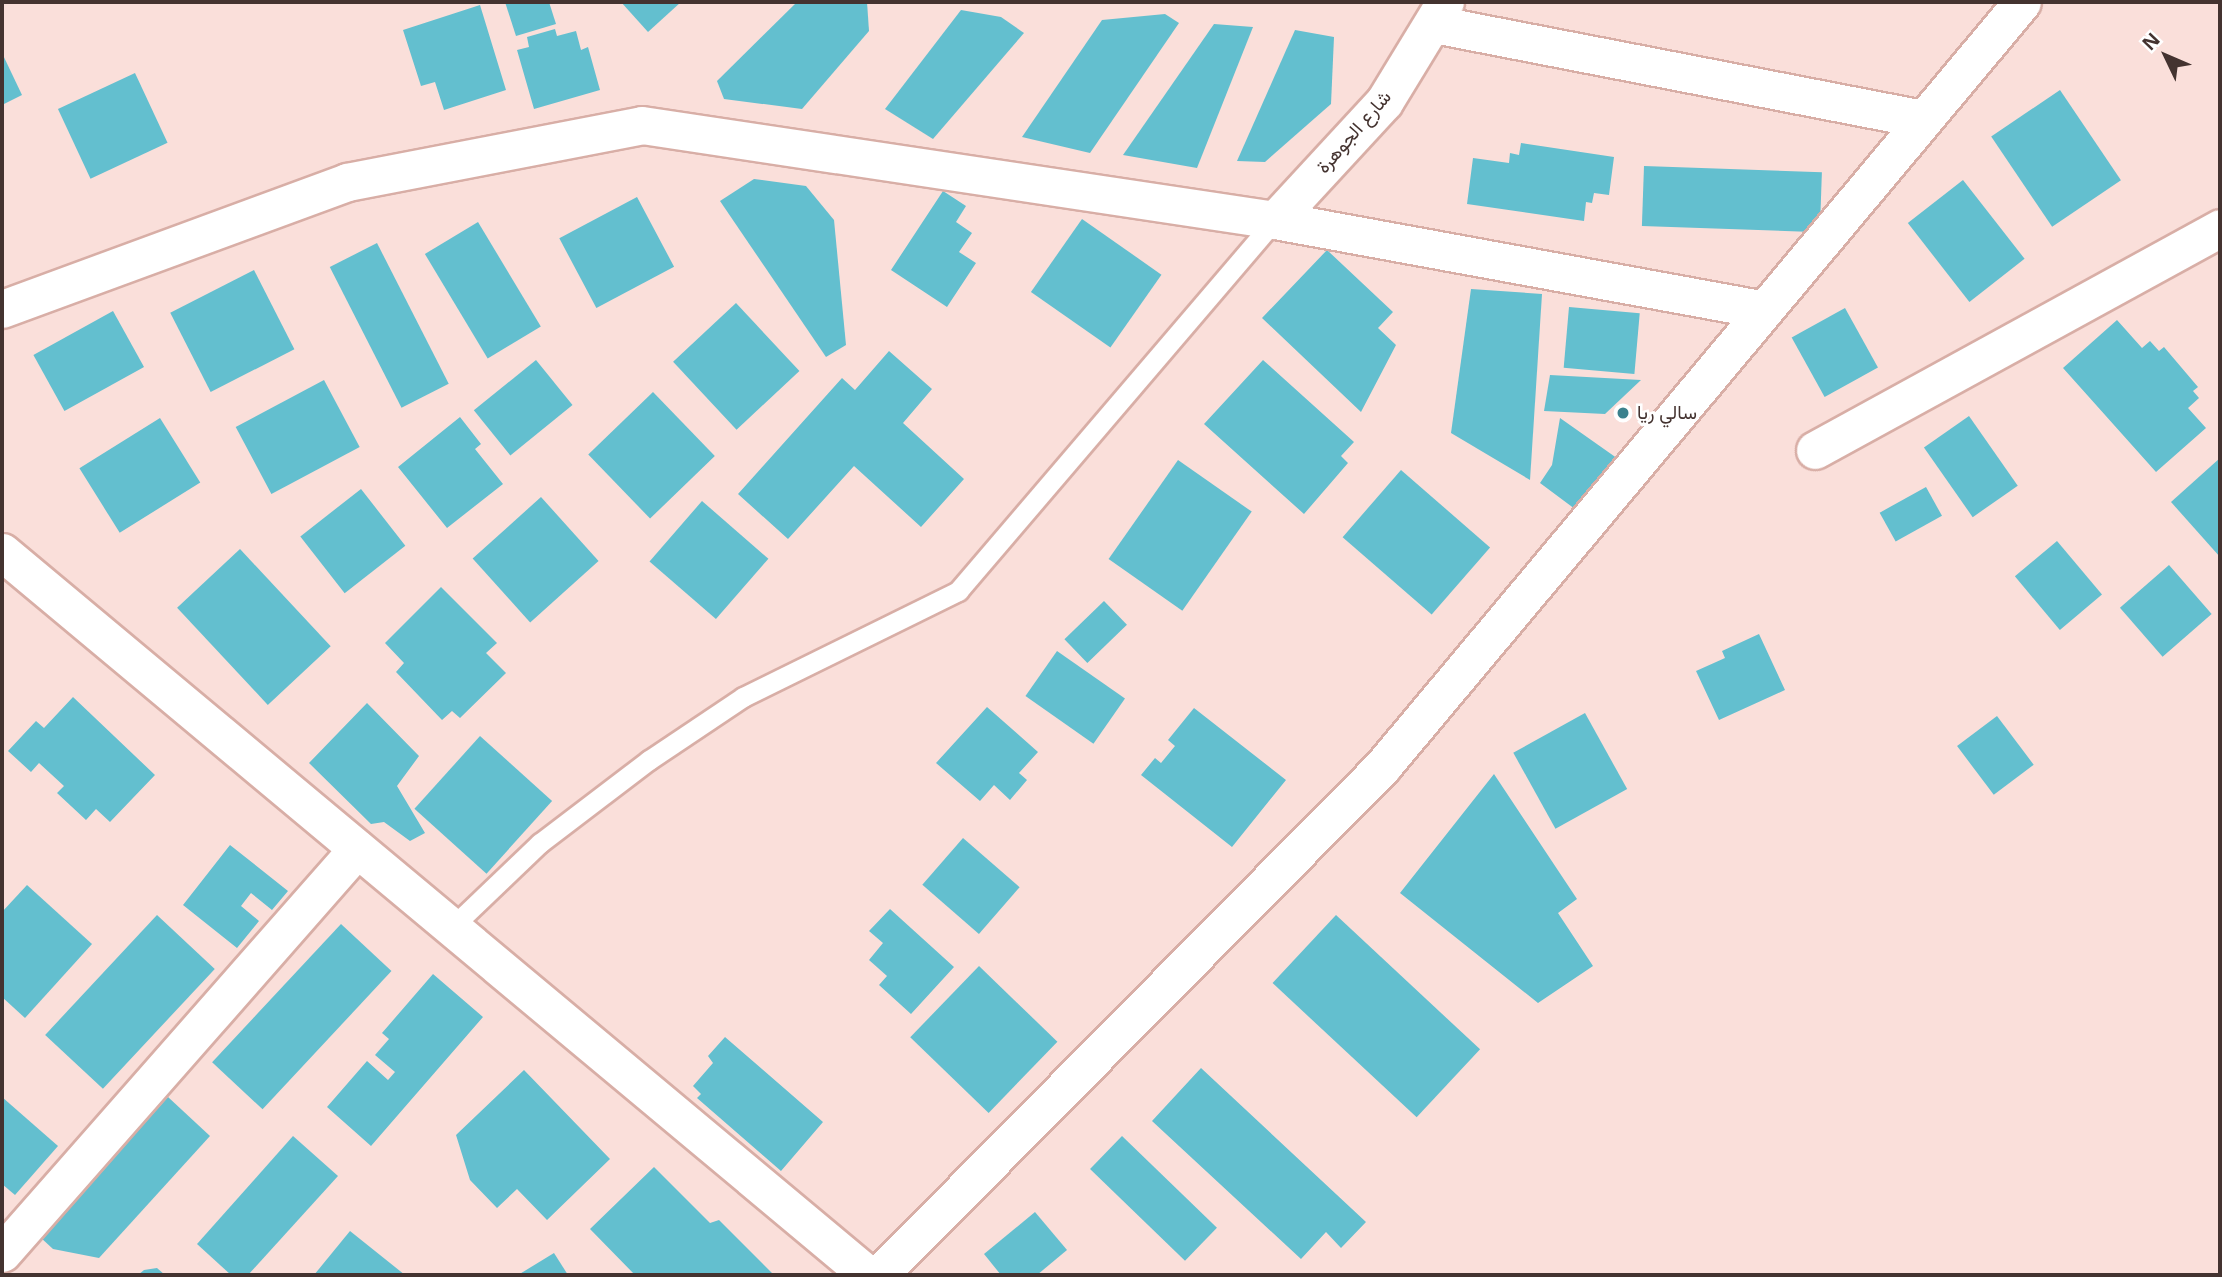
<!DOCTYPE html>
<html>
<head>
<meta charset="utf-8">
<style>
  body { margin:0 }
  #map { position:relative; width:2222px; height:1277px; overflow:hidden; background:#fadfda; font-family:"Open Sans",Vazirmatn,sans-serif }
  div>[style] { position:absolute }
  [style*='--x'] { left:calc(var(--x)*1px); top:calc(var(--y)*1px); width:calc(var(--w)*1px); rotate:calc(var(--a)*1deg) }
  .building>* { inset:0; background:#63bfcf; transform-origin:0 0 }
  .roads { filter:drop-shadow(2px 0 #d8aea6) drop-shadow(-2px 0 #d8aea6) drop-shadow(0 2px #d8aea6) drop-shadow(0 -2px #d8aea6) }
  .lane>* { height:19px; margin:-9.5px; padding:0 9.5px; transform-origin:9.5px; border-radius:9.5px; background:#fff }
  .street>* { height:37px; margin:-18.5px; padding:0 18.5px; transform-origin:18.5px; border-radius:18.5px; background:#fff }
  .dots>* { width:19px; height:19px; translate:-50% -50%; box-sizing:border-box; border:4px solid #fff; border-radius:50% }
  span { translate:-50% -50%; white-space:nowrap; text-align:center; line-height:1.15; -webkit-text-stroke:5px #fff; paint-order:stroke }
  .street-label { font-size:19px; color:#443330 }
  .poi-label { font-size:19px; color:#443330 }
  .left { translate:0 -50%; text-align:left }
  .frame { position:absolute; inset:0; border:4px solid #443330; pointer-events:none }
  .north { position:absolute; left:2131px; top:21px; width:70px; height:70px; -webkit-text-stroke:5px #fff; paint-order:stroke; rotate:314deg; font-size:19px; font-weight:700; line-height:28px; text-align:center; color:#443330 }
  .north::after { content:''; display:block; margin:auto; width:24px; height:32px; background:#443330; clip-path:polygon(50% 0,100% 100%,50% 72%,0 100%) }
</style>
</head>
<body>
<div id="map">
  <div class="building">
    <div style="clip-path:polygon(505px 2px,549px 2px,556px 24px,516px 36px)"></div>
    <div style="clip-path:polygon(621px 2px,681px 2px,648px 32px)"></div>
    <div style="clip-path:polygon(797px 2px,867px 2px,869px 31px,802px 109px,724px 99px,717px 81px)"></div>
    <div style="clip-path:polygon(480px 5px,506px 90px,444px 110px,435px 82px,421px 86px,403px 30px)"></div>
    <div style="clip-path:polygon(961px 10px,1001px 17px,1024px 33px,933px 139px,885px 109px)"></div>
    <div style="clip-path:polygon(1165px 14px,1179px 23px,1090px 153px,1022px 137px,1102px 20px)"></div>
    <div style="clip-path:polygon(1214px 24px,1253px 27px,1197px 168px,1123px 155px)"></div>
    <div style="clip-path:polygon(555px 29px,557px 36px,576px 31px,581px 50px,588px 47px,600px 90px,534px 109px,517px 50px,529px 47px,527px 37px)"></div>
    <div style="clip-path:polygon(1295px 30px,1334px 37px,1331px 104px,1265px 162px,1237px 161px)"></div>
    <div style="clip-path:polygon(2px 53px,22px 95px,2px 105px)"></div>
    <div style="left:135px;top:73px;width:77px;height:85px;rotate:65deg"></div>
    <div style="left:2060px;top:90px;width:109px;height:83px;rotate:56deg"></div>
    <div style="clip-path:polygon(1521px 143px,1614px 157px,1609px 195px,1594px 193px,1592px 203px,1586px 202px,1584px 221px,1467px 204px,1473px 158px,1509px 163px,1510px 153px,1519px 155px)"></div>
    <div style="left:1644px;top:166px;width:178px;height:60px;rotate:2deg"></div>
    <div style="clip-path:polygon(754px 179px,806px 186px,834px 220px,846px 345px,826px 357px,720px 201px)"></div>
    <div style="left:1963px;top:180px;width:100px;height:70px;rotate:52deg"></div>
    <div style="clip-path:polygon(943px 191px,966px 206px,956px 222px,972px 233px,959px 252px,976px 263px,947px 307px,891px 270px)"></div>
    <div style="left:637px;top:197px;width:79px;height:88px;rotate:62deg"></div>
    <div style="left:1082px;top:219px;width:97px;height:89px;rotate:35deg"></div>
    <div style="left:478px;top:222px;width:122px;height:62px;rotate:59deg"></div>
    <div style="left:377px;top:243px;width:158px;height:53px;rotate:63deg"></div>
    <div style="clip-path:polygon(1327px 250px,1393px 312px,1378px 328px,1396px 345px,1361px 412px,1262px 318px)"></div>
    <div style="left:254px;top:270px;width:89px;height:94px;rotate:63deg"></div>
    <div style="clip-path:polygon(1471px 289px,1542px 294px,1530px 480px,1451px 433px)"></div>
    <div style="left:736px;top:303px;width:93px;height:86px;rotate:47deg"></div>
    <div style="left:1569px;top:307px;width:71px;height:61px;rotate:5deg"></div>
    <div style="left:1845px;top:308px;width:68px;height:61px;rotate:61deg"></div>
    <div style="left:113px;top:311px;width:64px;height:91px;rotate:61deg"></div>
    <div style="clip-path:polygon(2117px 320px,2142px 348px,2150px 341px,2159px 351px,2164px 347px,2198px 387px,2193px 391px,2199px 398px,2188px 408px,2206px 428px,2156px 472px,2063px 368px)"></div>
    <div style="clip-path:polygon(889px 351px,932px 389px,903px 423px,964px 479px,921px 527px,854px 466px,788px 539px,738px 494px,842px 378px,855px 390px)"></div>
    <div style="left:536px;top:360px;width:58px;height:80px;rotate:51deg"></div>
    <div style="clip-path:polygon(1263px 360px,1354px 442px,1341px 456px,1348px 463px,1304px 514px,1204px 424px)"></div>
    <div style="clip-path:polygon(1550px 375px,1641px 380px,1605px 414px,1544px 411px)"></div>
    <div style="left:324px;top:380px;width:76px;height:100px;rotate:62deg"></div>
    <div style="left:653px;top:392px;width:89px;height:90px;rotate:46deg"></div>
    <div style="left:1969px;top:416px;width:85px;height:55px;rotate:55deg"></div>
    <div style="clip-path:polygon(460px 417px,481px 444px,475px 449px,503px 484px,447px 528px,398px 467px)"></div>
    <div style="left:160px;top:418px;width:76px;height:95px;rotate:58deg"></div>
    <div style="clip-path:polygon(1560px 418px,1621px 461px,1579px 512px,1540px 483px,1552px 465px)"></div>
    <div style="clip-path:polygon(2220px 458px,2220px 557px,2171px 502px)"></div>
    <div style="left:1178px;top:460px;width:90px;height:121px;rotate:35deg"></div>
    <div style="left:1401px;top:470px;width:118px;height:89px;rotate:41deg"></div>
    <div style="left:1926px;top:487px;width:33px;height:53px;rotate:61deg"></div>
    <div style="left:361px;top:489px;width:72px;height:77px;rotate:52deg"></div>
    <div style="left:541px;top:497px;width:86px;height:92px;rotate:48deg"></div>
    <div style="left:702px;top:501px;width:88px;height:80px;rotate:41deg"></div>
    <div style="left:2057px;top:541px;width:70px;height:55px;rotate:50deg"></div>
    <div style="left:240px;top:549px;width:133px;height:86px;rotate:47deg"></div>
    <div style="left:2169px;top:565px;width:65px;height:65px;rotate:49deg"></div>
    <div style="clip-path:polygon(441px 587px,497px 643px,486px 653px,506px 673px,460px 718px,452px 711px,442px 720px,396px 672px,404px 663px,385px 643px)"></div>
    <div style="left:1104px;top:601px;width:33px;height:55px;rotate:46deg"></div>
    <div style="clip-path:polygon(1759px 634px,1785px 690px,1719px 720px,1696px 671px,1725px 658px,1722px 651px)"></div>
    <div style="left:1057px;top:651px;width:83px;height:55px;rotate:35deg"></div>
    <div style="clip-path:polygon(73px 697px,155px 775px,110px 822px,96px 809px,86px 820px,57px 793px,64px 786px,39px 763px,31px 772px,8px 751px,36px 721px,44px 728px)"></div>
    <div style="clip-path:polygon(367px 703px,419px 756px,397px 786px,425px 833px,410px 841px,384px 822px,371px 824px,309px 763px)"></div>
    <div style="clip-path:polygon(987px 707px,1038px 752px,1019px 773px,1027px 780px,1010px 800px,994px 785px,980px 801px,936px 763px)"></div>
    <div style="clip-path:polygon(1194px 708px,1286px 780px,1232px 847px,1141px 775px,1155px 758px,1161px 763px,1175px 746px,1168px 740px)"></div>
    <div style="left:1585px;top:713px;width:87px;height:82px;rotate:61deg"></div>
    <div style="left:1997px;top:716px;width:61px;height:50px;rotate:53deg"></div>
    <div style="left:480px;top:736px;width:97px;height:98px;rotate:42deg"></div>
    <div style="clip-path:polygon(1494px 774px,1577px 899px,1558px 913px,1593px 966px,1538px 1003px,1400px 893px)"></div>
    <div style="left:963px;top:838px;width:75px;height:62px;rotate:41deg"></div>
    <div style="clip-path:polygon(230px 845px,288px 891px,272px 910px,251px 893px,241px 906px,259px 921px,237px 948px,183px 905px)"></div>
    <div style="clip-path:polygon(27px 885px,92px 944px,25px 1018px,2px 997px,2px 912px)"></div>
    <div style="clip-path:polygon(890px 909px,954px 967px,911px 1014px,879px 985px,887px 976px,869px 960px,883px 943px,869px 931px)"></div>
    <div style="left:157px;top:915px;width:79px;height:164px;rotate:43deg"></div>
    <div style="left:1336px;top:915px;width:197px;height:93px;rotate:43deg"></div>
    <div style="left:341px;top:924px;width:69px;height:189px;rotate:43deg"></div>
    <div style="left:979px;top:966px;width:109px;height:99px;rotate:44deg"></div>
    <div style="clip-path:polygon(433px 974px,483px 1017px,371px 1146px,327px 1107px,367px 1061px,388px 1080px,395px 1072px,375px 1055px,389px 1039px,382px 1033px)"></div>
    <div style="clip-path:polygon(725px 1037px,823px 1122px,781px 1171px,697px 1098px,701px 1094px,693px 1086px,713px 1063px,708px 1056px)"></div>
    <div style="clip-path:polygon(1201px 1068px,1366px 1222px,1341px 1248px,1326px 1232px,1301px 1259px,1152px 1121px)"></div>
    <div style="clip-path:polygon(524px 1070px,610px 1159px,547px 1220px,517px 1189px,497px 1208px,470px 1180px,456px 1135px)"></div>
    <div style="clip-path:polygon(2px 1097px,58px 1146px,15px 1195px,2px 1184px)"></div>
    <div style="clip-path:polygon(168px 1097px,210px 1136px,99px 1258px,53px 1249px,40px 1237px)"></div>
    <div style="clip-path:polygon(293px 1136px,338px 1176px,248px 1275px,231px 1275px,197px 1244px)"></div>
    <div style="left:1122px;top:1136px;width:132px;height:46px;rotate:44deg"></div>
    <div style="clip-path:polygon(654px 1167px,710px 1223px,719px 1220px,774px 1275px,635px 1275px,590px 1229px)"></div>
    <div style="clip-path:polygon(1035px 1212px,1067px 1250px,1037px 1275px,1001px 1275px,984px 1254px)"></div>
    <div style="clip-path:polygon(350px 1231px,405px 1275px,314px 1275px)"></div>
    <div style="clip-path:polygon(554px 1253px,568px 1275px,518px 1275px)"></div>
    <div style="clip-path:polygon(157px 1268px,165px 1275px,138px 1275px,144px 1270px)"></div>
  </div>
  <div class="roads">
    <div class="lane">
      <div style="--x:451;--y:928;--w:123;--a:-43.7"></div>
      <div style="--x:540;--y:843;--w:137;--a:-37.3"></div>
      <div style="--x:649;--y:760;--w:113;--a:-33.8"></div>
      <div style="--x:743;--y:697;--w:240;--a:-26.2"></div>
      <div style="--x:958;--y:591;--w:488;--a:-49.5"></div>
    </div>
    <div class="street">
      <div style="--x:1434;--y:24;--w:498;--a:11"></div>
      <div style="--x:1275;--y:220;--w:161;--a:-47.3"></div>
      <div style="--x:1384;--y:102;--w:117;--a:-58.6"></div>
      <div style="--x:2;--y:309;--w:368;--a:-20.2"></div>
      <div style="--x:347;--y:182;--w:300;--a:-10.9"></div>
      <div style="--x:642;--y:125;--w:640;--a:8.54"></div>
      <div style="--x:1275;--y:220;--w:497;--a:10.4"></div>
      <div style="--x:1815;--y:450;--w:462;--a:-28.7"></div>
      <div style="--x:2;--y:552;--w:1128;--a:39.86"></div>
      <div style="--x:2;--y:1253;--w:538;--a:-48.69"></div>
      <div style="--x:879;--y:1275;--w:715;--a:-45.28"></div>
      <div style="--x:1382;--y:767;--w:997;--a:-50.08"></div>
    </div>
  </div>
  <div class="dots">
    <div style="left:1623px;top:413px;background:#3b818d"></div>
  </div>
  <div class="street-label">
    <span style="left:1354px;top:132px;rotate:-49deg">شارع الجوهرة</span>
  </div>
  <div class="poi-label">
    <span class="left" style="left:1637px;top:413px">سالي ريا</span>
  </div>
  <div class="frame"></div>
  <div class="north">N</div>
</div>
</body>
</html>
